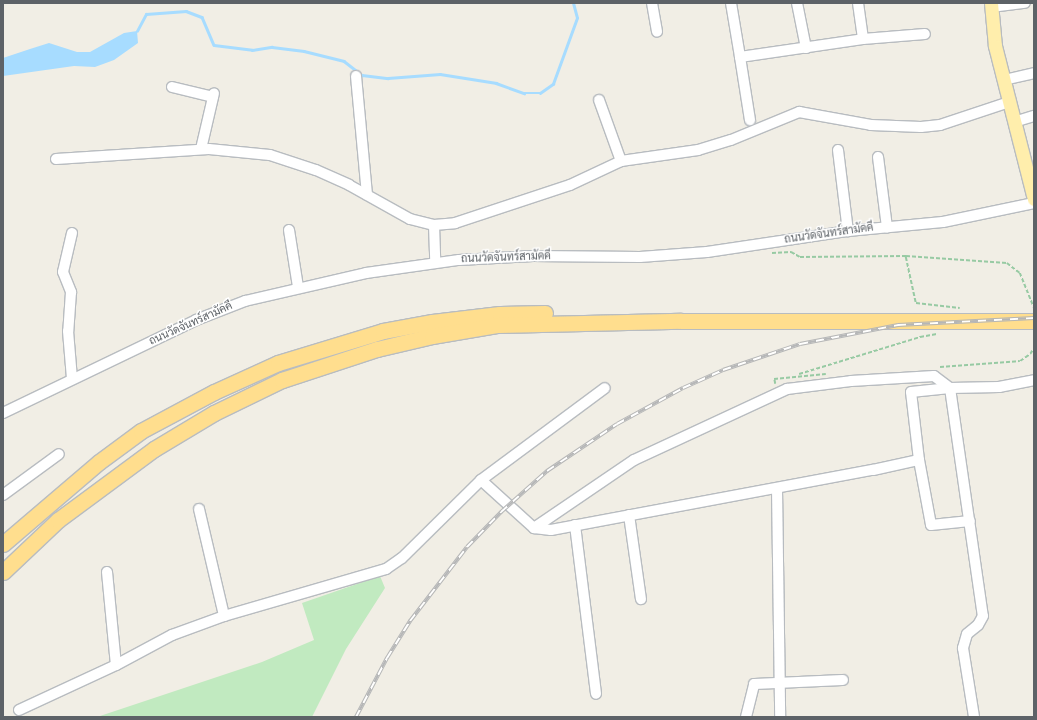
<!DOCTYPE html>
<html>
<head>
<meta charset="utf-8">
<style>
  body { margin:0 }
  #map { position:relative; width:1037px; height:720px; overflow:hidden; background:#f1eee5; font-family:"Nunito Sans",Sarabun,sans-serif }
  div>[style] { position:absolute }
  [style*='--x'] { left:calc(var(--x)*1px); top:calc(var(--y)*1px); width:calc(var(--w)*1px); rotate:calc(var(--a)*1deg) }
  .green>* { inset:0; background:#c1eac0 }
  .water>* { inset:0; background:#a7dcff }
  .stream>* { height:2.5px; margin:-1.25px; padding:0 1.25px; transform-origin:1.25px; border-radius:1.25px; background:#a7dcff }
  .path>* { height:1.5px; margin-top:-0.75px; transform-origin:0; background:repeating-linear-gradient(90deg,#97caa3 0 4px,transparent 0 6px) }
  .roads { filter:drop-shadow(1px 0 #b8bcc0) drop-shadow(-1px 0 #b8bcc0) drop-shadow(0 1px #b8bcc0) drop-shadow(0 -1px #b8bcc0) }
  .minor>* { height:10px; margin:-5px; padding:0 5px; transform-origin:5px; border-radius:5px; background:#fff }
  .major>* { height:13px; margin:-6.5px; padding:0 6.5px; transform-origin:6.5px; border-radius:6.5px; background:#ffeeac }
  .highway>* { height:15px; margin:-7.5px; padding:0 7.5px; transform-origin:7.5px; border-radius:7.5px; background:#ffde8e }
  .rail>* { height:4px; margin-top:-2px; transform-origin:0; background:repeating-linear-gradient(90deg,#fff 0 8px,#b5b6b7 0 16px); box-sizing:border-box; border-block:1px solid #b5b6b7 }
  span { translate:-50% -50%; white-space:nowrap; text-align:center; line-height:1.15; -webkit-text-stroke:3px #fff; paint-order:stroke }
  .street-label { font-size:11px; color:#5d6267 }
  .frame { position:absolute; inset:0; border:4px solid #5d6267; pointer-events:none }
</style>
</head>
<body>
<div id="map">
  <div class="green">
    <div style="clip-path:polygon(380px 576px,385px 588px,346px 649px,312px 717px,97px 717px,262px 662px,314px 640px,302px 603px)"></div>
  </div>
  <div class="water">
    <div style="clip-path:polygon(137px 31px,138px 43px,114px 60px,95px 67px,74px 66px,3px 76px,3px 58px,30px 49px,49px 43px,77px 52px,90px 52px,124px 33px)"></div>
  </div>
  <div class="stream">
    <div style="--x:137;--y:31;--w:19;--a:-62"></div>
    <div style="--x:146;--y:14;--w:40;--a:-4.3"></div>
    <div style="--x:186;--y:11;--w:17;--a:21"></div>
    <div style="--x:202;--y:17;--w:30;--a:67"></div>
    <div style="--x:214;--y:45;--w:38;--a:7"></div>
    <div style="--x:252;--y:50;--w:20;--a:-9"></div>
    <div style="--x:272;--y:47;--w:32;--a:7"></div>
    <div style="--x:304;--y:51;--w:41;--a:14"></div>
    <div style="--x:344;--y:61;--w:23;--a:38"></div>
    <div style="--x:362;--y:75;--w:26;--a:7"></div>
    <div style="--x:388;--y:78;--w:52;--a:-4.4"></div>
    <div style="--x:440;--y:74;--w:57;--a:9.1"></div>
    <div style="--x:496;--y:83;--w:30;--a:20"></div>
    <div style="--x:524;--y:93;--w:16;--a:0"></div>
    <div style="--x:540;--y:93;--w:16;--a:-35"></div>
    <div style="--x:553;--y:84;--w:70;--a:-70"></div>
    <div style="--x:577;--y:18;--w:16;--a:-105"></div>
  </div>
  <div class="path">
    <div style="--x:772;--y:253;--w:19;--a:-3"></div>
    <div style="--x:791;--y:252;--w:10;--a:29"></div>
    <div style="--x:800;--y:257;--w:106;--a:-0.5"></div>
    <div style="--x:906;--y:256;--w:101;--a:4"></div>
    <div style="--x:1007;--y:263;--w:16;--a:38"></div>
    <div style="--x:1020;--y:273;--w:37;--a:68"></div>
    <div style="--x:906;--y:257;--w:47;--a:77.7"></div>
    <div style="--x:916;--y:303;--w:44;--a:6.5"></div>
    <div style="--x:940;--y:367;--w:80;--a:-4.3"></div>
    <div style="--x:1020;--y:361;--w:12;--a:-35"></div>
    <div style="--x:1030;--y:354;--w:7;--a:-56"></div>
    <div style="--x:799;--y:374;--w:127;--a:-17"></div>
    <div style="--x:920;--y:337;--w:17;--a:-10"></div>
    <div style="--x:775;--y:384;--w:5;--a:-101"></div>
    <div style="--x:774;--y:379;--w:52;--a:-5.5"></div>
  </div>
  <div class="roads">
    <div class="minor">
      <div style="--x:652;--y:3;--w:29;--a:80"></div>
      <div style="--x:731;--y:3;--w:55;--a:80.5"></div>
      <div style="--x:740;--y:57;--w:124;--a:-8.3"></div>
      <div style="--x:863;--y:39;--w:62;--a:-4.6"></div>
      <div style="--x:797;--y:3;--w:46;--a:78.7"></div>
      <div style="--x:858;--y:3;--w:36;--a:82"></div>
      <div style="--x:991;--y:7;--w:34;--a:-7"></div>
      <div style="--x:740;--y:57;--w:64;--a:81"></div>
      <div style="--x:356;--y:76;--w:119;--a:84.7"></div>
      <div style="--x:1004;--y:80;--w:31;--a:-13"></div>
      <div style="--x:172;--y:87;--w:42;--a:13.7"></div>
      <div style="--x:599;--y:100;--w:65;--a:70.2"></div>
      <div style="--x:1014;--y:122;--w:21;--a:-17"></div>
      <div style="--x:201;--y:149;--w:57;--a:-76.9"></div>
      <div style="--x:838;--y:150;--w:82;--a:83"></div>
      <div style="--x:878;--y:157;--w:71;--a:82.7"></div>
      <div style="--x:56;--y:159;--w:153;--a:-3.7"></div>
      <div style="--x:209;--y:149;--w:61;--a:5.6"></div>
      <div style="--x:270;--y:155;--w:48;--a:18.1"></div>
      <div style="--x:316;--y:170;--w:36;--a:24"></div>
      <div style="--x:349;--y:185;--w:70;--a:29.1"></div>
      <div style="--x:410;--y:219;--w:25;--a:14"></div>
      <div style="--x:434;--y:225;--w:21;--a:-5"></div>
      <div style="--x:455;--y:223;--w:121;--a:-18.3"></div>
      <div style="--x:570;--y:185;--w:56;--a:-25.2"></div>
      <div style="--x:621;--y:161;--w:78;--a:-8.1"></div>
      <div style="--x:698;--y:150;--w:34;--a:-17"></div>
      <div style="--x:731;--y:140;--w:74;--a:-22.4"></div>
      <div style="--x:799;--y:112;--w:73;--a:10.2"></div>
      <div style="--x:871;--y:125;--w:50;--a:2.3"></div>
      <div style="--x:921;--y:127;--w:19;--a:-6"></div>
      <div style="--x:940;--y:125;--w:73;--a:-18.4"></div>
      <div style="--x:434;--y:225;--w:36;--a:88"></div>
      <div style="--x:289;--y:230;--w:58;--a:81"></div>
      <div style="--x:72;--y:233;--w:40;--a:103"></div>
      <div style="--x:63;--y:272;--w:22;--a:68"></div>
      <div style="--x:71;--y:292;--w:39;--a:94"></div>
      <div style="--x:68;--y:331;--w:48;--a:85.2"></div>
      <div style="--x:3;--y:413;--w:214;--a:-25.7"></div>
      <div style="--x:196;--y:320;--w:53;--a:-21.2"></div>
      <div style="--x:245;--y:301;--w:124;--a:-13"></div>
      <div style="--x:366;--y:273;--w:94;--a:-8"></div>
      <div style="--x:459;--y:260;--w:74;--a:-3.1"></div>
      <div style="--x:533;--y:256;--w:107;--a:0.5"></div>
      <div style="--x:640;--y:257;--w:67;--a:-4.3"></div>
      <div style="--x:707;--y:252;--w:143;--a:-8.5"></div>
      <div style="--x:848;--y:231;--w:95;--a:-5.4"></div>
      <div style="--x:943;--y:222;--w:93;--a:-11.8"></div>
      <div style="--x:919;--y:460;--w:66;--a:79.5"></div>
      <div style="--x:931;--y:525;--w:39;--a:-6"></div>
      <div style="--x:481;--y:480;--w:72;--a:42.2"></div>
      <div style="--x:534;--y:528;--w:17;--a:7"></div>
      <div style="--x:551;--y:530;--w:328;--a:-10.6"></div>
      <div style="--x:873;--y:470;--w:47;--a:-12.3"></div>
      <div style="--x:919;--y:460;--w:68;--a:-96.7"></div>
      <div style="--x:911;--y:392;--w:39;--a:-6"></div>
      <div style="--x:950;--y:388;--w:230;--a:81.8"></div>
      <div style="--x:983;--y:616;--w:10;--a:119"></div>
      <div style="--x:978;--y:625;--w:14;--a:141"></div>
      <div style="--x:967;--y:634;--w:15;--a:106"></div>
      <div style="--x:963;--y:648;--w:70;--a:80.9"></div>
      <div style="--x:777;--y:488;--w:229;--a:89.2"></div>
      <div style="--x:3;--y:495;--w:69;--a:-36.2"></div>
      <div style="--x:199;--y:509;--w:110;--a:76.8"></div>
      <div style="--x:629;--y:515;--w:85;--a:81.9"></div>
      <div style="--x:575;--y:525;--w:170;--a:82.9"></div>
      <div style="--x:534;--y:528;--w:121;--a:-34.2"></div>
      <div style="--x:634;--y:460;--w:169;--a:-24.9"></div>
      <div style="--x:787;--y:389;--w:64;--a:-7.1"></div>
      <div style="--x:851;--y:381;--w:83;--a:-3.4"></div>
      <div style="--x:934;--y:376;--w:20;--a:37"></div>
      <div style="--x:950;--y:388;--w:49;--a:-1.2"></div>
      <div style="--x:999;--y:387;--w:36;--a:-11"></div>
      <div style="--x:107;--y:572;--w:93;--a:84.5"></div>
      <div style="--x:19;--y:710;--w:107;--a:-24.9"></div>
      <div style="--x:116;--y:665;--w:64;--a:-28.2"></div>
      <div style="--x:172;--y:635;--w:55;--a:-20.1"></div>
      <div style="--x:224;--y:616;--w:169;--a:-16.2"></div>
      <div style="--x:386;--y:569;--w:19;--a:-35"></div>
      <div style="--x:402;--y:558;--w:111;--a:-44.6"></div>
      <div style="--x:481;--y:480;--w:154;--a:-36.6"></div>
      <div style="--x:746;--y:717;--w:34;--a:-76"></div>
      <div style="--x:754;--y:684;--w:89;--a:-2.6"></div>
    </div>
    <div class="major">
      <div style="--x:991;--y:3;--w:43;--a:84.7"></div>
      <div style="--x:995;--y:46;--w:158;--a:75.7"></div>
    </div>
    <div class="highway">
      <div style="--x:3;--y:544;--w:126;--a:-40.5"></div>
      <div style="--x:99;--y:462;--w:52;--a:-36.4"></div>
      <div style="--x:141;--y:431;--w:83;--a:-28.1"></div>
      <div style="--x:214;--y:392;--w:70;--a:-24.4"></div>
      <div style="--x:278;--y:363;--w:110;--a:-16.9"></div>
      <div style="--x:383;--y:331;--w:50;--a:-10.4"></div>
      <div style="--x:432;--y:322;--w:68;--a:-6.7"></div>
      <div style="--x:500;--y:314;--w:45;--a:-1.3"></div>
      <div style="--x:3;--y:572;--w:76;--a:-43.4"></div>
      <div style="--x:58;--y:520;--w:119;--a:-36.5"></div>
      <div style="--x:154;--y:449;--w:70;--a:-31"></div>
      <div style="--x:214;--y:413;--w:76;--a:-25.9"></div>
      <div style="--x:282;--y:380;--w:100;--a:-18.1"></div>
      <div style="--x:377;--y:349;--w:57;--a:-13.3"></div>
      <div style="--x:432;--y:336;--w:67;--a:-9.5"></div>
      <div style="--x:498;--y:325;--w:183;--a:-1.3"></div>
      <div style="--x:681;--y:321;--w:353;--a:0"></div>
    </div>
  </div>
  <div class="rail">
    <div style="--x:356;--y:717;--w:67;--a:-62.3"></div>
    <div style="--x:387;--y:658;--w:44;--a:-58.1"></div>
    <div style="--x:410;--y:621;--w:93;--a:-52.4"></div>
    <div style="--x:467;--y:547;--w:49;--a:-45.8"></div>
    <div style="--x:501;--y:512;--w:62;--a:-41.7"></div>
    <div style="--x:547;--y:471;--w:84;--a:-33.9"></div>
    <div style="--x:617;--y:424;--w:75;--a:-28.6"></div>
    <div style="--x:683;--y:388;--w:44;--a:-24.2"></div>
    <div style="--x:723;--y:370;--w:81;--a:-18.7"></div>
    <div style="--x:800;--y:344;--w:100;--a:-11"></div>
    <div style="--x:898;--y:325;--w:136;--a:-2.9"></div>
  </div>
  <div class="street-label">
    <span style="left:829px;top:234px;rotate:-8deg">ถนนวัดจันทร์สามัคคี</span>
    <span style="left:506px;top:258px;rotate:-2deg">ถนนวัดจันทร์สามัคคี</span>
    <span style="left:191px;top:324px;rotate:-24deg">ถนนวัดจันทร์สามัคคี</span>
  </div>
  <div class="frame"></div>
</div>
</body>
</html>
